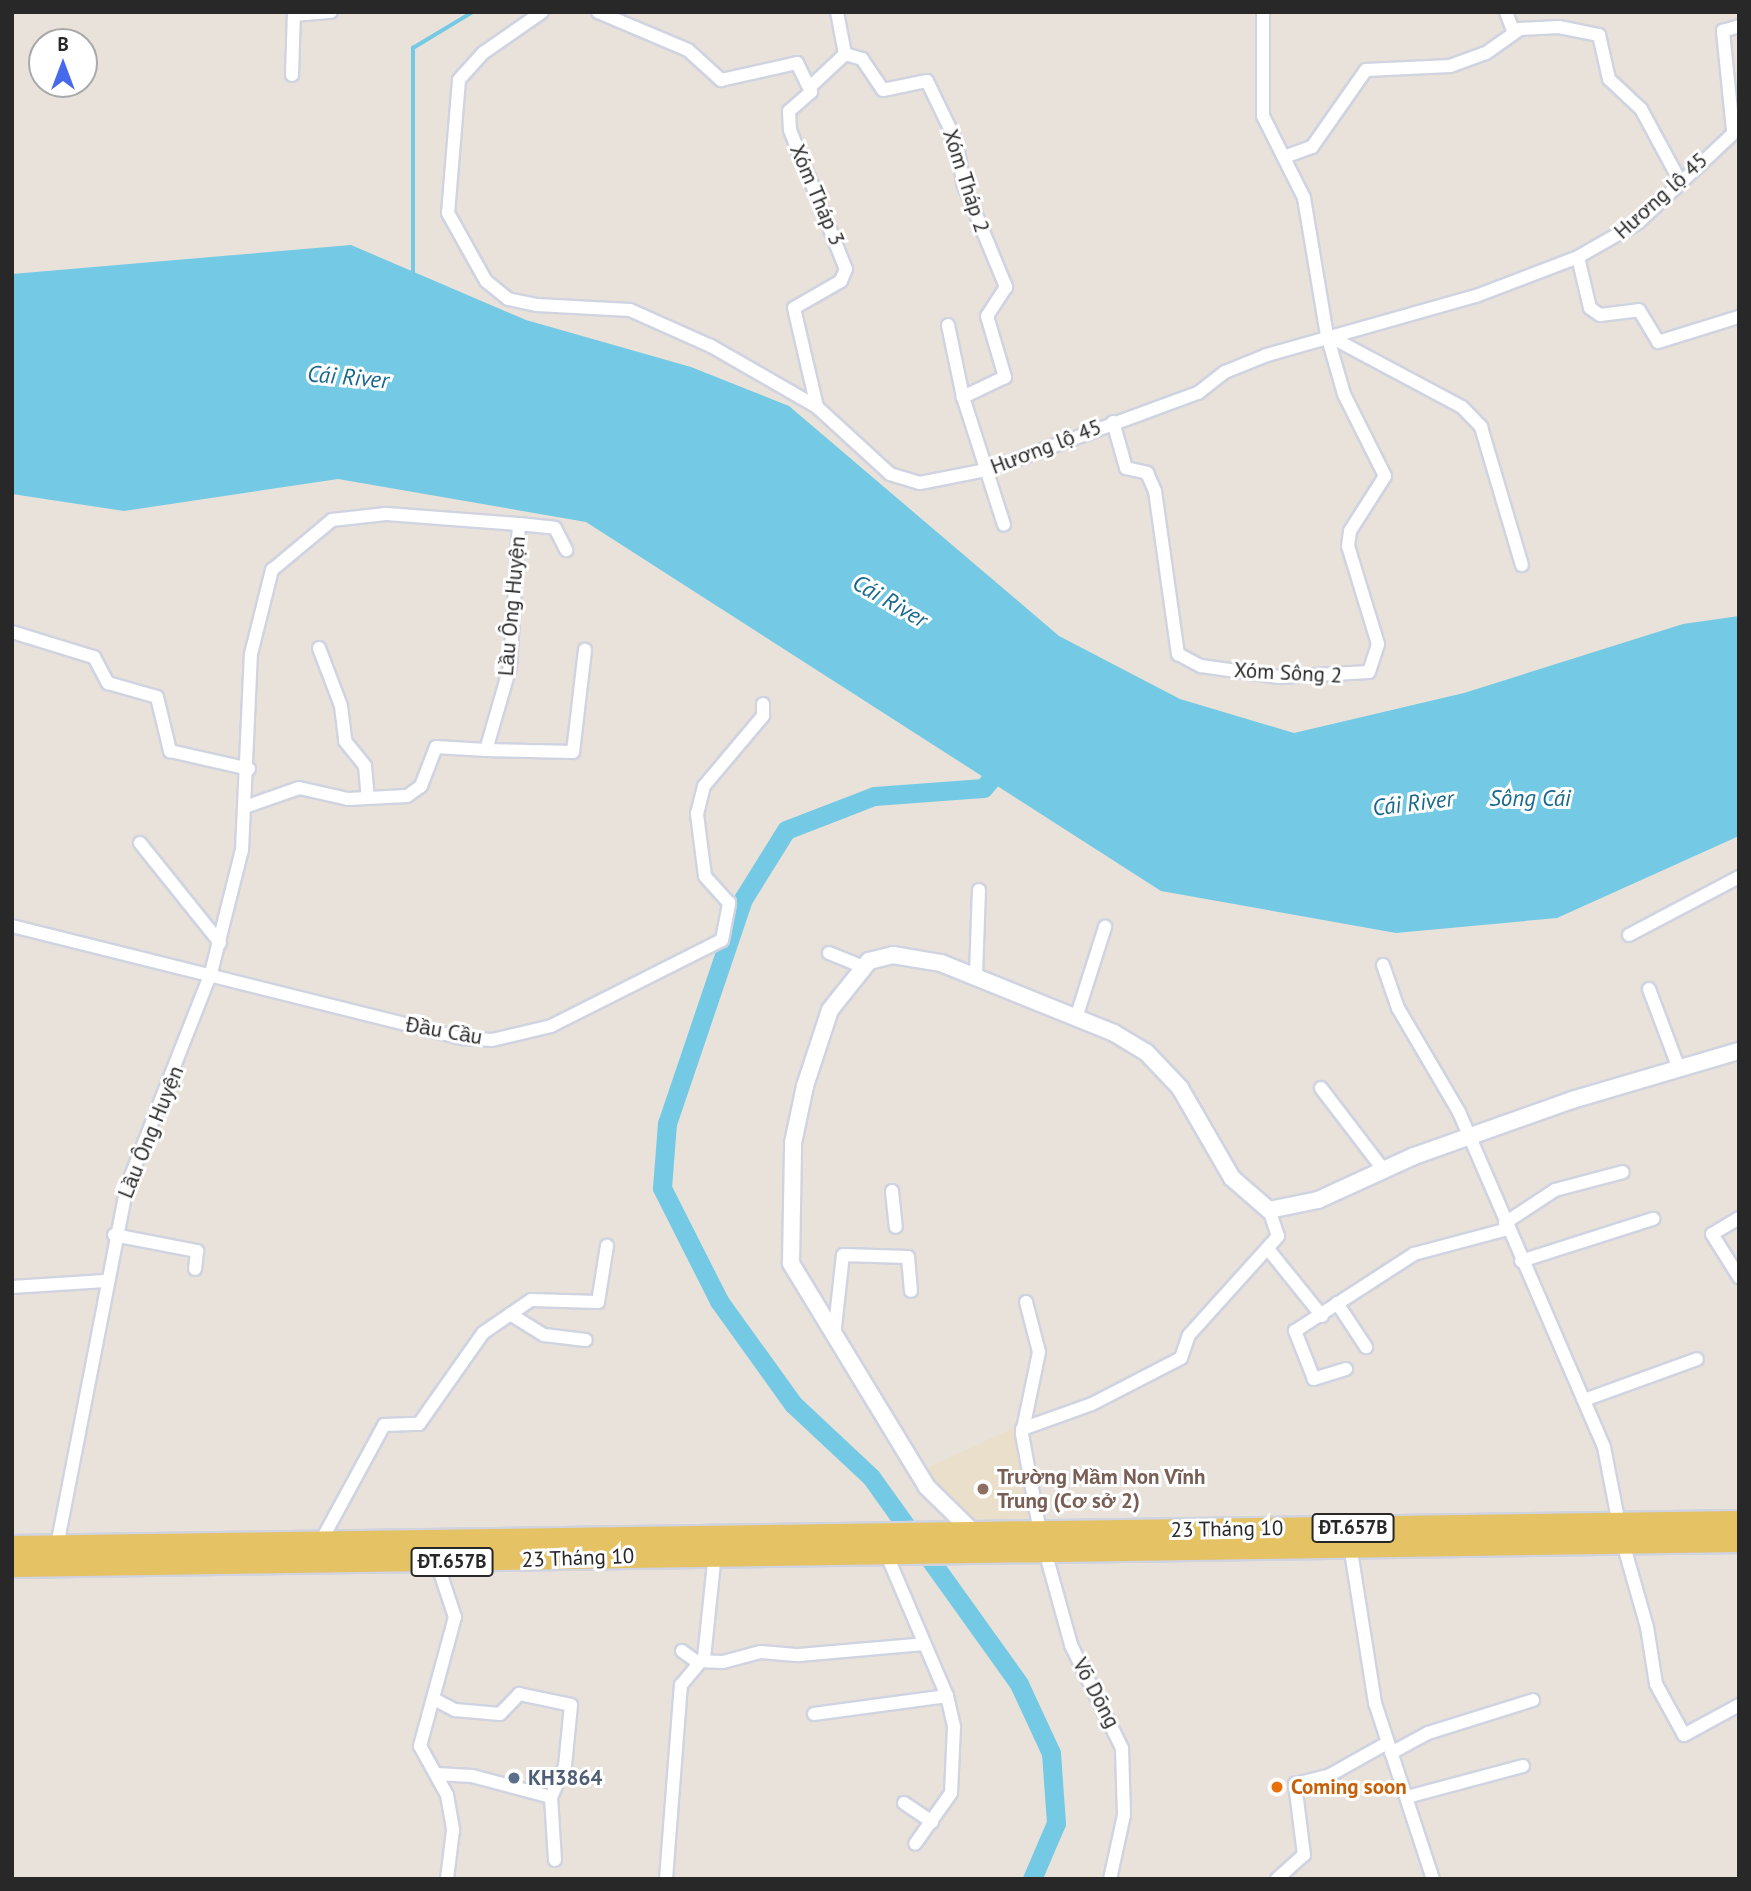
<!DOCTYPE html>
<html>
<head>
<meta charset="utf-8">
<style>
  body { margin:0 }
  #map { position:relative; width:1751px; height:1891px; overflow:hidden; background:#e9e2da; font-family:"PT Sans",sans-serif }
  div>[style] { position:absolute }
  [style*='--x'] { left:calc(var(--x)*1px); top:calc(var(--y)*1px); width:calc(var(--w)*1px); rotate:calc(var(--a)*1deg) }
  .education>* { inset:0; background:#eadfcb }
  .water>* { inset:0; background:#74cae4 }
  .stream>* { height:3.5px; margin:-1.75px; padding:0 1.75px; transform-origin:1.75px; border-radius:1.75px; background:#74cae4 }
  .river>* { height:19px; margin:-9.5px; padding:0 9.5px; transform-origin:9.5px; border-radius:9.5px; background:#74cae4 }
  .roads { filter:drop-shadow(2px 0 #d0d3e0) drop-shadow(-2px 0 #d0d3e0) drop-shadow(0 2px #d0d3e0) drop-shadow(0 -2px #d0d3e0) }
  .minor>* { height:12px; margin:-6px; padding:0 6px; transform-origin:6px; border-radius:6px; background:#fff }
  .tertiary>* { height:16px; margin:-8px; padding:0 8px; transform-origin:8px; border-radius:8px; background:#fff }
  .primary>* { height:21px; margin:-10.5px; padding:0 10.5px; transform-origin:10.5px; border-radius:10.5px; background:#e5c264 }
  .dots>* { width:19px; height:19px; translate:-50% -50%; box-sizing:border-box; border:4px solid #fff; border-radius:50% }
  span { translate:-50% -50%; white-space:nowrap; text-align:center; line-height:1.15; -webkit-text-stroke:6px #fff; paint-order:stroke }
  .shield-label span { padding:2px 5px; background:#fff; border:2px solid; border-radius:5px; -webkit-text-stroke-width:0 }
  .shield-label { font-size:19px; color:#282828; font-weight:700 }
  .street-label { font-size:21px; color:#282828 }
  .education-label { font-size:21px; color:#785e54; font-weight:700 }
  .left { translate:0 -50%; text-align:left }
  .service-label { font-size:21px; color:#4e5e75; font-weight:700 }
  .food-label { font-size:21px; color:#c56008; font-weight:700 }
  .water-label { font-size:23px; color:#17688c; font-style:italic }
  .frame { position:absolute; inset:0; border:14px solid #282828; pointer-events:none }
  .north { position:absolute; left:28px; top:28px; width:70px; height:70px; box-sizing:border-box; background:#fff; border:2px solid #a9a9a9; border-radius:50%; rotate:0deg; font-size:19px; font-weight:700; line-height:28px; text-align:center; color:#282828 }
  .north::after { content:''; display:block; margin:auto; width:24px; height:32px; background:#466aeb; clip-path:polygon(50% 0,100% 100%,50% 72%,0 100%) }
</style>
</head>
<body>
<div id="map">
  <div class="education">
    <div style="clip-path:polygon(1018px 1426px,1030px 1520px,970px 1524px,949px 1508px,925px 1469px)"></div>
  </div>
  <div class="water">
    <div style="clip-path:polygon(351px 245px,526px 320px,691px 367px,789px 406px,1059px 636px,1180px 699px,1294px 733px,1464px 693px,1683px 624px,1739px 616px,1739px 836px,1557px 918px,1396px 933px,1161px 891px,586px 522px,338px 479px,124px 511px,12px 494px,12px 274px)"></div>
  </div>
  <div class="stream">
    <div style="--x:413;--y:272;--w:224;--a:-90"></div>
    <div style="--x:413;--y:48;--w:70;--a:-31"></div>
  </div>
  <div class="river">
    <div style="--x:1006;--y:761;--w:35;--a:130"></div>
    <div style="--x:983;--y:788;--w:109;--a:175.8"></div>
    <div style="--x:874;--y:796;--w:94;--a:158.9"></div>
    <div style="--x:786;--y:830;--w:81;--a:121.9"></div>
    <div style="--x:743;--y:899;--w:237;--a:108.7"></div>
    <div style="--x:667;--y:1123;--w:65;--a:94.4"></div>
    <div style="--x:662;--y:1188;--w:127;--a:63.2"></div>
    <div style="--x:719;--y:1301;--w:127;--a:54.3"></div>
    <div style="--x:793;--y:1404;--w:107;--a:43.1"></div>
    <div style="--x:871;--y:1477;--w:254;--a:54.4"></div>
    <div style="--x:1019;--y:1684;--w:76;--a:65.1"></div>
    <div style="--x:1051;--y:1753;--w:70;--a:85.9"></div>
    <div style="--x:1056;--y:1823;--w:61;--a:113.2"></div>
  </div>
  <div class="roads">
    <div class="minor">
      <div style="--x:542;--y:12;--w:72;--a:145.2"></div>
      <div style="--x:483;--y:53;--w:36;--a:132"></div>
      <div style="--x:459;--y:80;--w:133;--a:94.7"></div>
      <div style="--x:448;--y:213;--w:78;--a:60.8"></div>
      <div style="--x:486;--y:281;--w:28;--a:39"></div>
      <div style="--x:508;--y:299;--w:30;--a:12"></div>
      <div style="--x:537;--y:305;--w:93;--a:3.1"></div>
      <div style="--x:630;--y:310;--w:89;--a:24"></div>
      <div style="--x:711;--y:346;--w:122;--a:29.9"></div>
      <div style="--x:817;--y:407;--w:99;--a:42.5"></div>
      <div style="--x:890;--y:474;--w:31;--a:17"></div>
      <div style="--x:920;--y:483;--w:72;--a:-11.2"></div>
      <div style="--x:991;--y:469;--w:221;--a:-20.2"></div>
      <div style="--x:1198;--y:393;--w:34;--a:-38"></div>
      <div style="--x:1225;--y:372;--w:45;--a:-22"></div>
      <div style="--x:1267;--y:355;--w:217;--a:-15.8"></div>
      <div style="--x:1476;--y:296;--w:109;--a:-20.9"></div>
      <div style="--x:1578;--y:257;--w:70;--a:-29.8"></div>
      <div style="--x:1639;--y:222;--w:137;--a:-43.2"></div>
      <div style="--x:598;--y:12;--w:98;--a:22.9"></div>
      <div style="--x:688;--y:50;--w:45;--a:42.3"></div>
      <div style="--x:721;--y:80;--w:78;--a:-12.6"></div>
      <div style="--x:797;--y:63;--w:32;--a:64"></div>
      <div style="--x:811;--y:92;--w:29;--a:139"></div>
      <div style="--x:789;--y:111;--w:19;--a:87"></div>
      <div style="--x:790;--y:130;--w:150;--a:68.1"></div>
      <div style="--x:846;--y:269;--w:13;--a:113"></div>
      <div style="--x:841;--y:281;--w:54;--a:150.1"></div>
      <div style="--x:794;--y:308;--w:102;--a:76.9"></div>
      <div style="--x:837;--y:12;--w:43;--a:79.2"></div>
      <div style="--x:845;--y:54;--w:18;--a:16"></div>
      <div style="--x:862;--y:59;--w:37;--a:56"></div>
      <div style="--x:883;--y:90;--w:45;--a:-11.6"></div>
      <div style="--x:927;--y:81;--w:69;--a:64.2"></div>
      <div style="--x:957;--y:143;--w:40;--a:81.5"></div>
      <div style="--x:963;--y:183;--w:113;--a:67.5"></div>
      <div style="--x:1006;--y:287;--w:35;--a:123"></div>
      <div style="--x:987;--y:316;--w:64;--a:73.6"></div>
      <div style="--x:1005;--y:377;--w:47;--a:154.5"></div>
      <div style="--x:963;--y:397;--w:134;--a:72.2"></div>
      <div style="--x:1263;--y:12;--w:104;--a:90"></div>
      <div style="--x:1263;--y:116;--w:92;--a:63.4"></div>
      <div style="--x:1304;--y:198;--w:139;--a:80.5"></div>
      <div style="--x:1327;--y:335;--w:153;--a:28.1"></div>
      <div style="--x:1462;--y:407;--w:28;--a:46"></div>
      <div style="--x:1481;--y:427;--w:144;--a:73.5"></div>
      <div style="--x:1506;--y:12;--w:22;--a:69"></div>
      <div style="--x:294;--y:15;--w:37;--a:-5"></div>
      <div style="--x:292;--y:75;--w:63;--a:-88.2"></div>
      <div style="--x:810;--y:87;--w:48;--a:-43.3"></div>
      <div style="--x:1733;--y:130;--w:100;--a:-95.8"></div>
      <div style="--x:1723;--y:31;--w:17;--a:-17"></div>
      <div style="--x:1284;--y:157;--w:30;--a:-20"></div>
      <div style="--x:1312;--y:147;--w:94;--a:-55"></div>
      <div style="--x:1366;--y:70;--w:84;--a:-2.7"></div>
      <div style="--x:1450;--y:66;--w:38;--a:-20"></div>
      <div style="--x:1486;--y:53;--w:42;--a:-35.2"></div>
      <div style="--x:1520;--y:29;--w:39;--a:-3"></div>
      <div style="--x:1559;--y:27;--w:41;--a:11.3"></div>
      <div style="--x:1599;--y:35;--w:45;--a:77.2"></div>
      <div style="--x:1609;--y:79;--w:44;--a:43.2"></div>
      <div style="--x:1641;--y:109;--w:82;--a:61.6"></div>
      <div style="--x:1578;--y:257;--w:52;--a:76.8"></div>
      <div style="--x:1590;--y:308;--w:12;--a:35"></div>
      <div style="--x:1600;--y:315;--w:39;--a:-7"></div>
      <div style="--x:1639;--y:310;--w:37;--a:59"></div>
      <div style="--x:1658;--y:342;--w:85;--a:-17.2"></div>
      <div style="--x:948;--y:325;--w:74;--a:78.2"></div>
      <div style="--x:1113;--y:422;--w:48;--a:74.2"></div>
      <div style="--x:1126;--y:468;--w:22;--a:13"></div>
      <div style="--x:1147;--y:473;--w:20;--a:66"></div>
      <div style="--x:1155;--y:491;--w:165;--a:82"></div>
      <div style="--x:1178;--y:654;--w:26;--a:28"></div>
      <div style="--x:1201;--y:666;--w:79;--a:8"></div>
      <div style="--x:1279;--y:677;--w:90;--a:-3.2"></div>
      <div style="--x:1369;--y:672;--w:29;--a:-72"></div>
      <div style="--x:1378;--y:644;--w:102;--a:-107"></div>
      <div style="--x:1348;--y:546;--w:15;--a:-82"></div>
      <div style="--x:1350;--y:531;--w:65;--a:-57.5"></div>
      <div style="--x:1385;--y:476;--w:92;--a:-116.6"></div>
      <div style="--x:1344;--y:394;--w:61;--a:-106.1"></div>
      <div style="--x:519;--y:524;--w:36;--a:6"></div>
      <div style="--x:555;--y:528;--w:25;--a:63"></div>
      <div style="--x:12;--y:632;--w:86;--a:17"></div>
      <div style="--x:94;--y:657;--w:30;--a:62"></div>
      <div style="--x:108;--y:683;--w:51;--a:15.9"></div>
      <div style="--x:157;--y:697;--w:56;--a:76.5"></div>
      <div style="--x:170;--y:751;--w:81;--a:12.8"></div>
      <div style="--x:319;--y:648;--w:62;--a:69.2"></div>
      <div style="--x:341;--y:706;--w:35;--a:83"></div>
      <div style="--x:345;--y:741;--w:32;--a:51"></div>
      <div style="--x:365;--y:766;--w:32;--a:85"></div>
      <div style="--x:486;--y:750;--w:87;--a:1.3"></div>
      <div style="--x:573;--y:752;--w:103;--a:-83.3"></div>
      <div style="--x:140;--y:843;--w:128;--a:51.3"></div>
      <div style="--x:12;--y:926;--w:464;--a:14"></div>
      <div style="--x:462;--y:1038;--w:30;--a:4"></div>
      <div style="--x:492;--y:1040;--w:61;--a:-13.3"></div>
      <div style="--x:551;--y:1026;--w:191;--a:-26.7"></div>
      <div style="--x:722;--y:940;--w:38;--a:-79"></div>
      <div style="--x:729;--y:903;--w:36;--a:-132"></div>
      <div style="--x:705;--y:876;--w:63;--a:-97.4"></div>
      <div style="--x:697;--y:814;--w:29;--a:-76"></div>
      <div style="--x:704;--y:786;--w:92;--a:-49.9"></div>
      <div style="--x:763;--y:716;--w:12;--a:-90"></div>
      <div style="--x:1629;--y:935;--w:124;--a:-27.8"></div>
      <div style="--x:829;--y:953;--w:35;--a:22"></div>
      <div style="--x:1383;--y:965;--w:46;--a:70.8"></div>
      <div style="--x:1398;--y:1008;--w:121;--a:59.6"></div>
      <div style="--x:1459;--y:1112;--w:365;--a:66.6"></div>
      <div style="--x:1604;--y:1447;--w:78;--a:79"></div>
      <div style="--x:976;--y:975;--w:85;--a:-88"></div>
      <div style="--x:1649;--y:989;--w:82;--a:69.4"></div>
      <div style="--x:1076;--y:1018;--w:96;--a:-72.3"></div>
      <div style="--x:1321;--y:1088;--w:102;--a:52.6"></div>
      <div style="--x:892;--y:1191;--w:36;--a:84"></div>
      <div style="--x:1739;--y:1218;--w:31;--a:149"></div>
      <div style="--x:1712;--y:1234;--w:51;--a:57.9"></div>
      <div style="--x:1505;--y:1223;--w:60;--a:-33.4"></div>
      <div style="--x:1555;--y:1190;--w:70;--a:-14.8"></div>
      <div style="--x:114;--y:1235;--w:85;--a:10.9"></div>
      <div style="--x:197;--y:1251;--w:18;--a:96"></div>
      <div style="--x:1268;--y:1249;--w:86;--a:51.1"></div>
      <div style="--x:1521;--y:1261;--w:139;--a:-17.7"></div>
      <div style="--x:12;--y:1287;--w:93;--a:-3.7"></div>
      <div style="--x:1026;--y:1302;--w:52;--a:75.4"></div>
      <div style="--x:1039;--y:1352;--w:84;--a:101.7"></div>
      <div style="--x:1022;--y:1434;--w:100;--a:79.6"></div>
      <div style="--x:1337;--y:1303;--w:53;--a:56.6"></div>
      <div style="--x:510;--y:1314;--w:40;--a:32"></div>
      <div style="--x:544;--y:1335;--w:42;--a:6.8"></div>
      <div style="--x:834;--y:1336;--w:81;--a:-83.7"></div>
      <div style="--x:843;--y:1255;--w:65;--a:1.8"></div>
      <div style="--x:908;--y:1257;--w:34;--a:85"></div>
      <div style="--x:1346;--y:1369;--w:34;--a:163"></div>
      <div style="--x:1314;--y:1379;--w:52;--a:-111.6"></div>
      <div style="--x:1295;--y:1331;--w:142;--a:-32.9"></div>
      <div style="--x:1414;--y:1254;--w:97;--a:-14.9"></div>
      <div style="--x:1584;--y:1400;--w:120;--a:-19.9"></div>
      <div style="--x:1022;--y:1429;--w:74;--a:-19.7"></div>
      <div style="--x:1092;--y:1404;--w:100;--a:-27.3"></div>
      <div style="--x:1181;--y:1358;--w:24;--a:-71"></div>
      <div style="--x:1189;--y:1335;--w:133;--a:-48"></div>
      <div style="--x:1278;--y:1236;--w:28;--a:-109"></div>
      <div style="--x:320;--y:1543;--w:134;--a:-61.5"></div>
      <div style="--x:384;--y:1425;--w:35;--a:-2"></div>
      <div style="--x:419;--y:1424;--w:111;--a:-54.9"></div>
      <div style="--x:483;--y:1333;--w:58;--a:-34.5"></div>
      <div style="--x:531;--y:1300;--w:67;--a:1.7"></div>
      <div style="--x:598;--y:1302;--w:57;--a:-80.9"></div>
      <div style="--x:1623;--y:1543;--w:87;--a:74.1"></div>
      <div style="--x:1647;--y:1627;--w:58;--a:81"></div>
      <div style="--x:1656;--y:1684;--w:58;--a:61.2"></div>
      <div style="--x:1684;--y:1735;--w:63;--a:-28.6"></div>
      <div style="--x:1350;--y:1545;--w:160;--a:81"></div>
      <div style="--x:1375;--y:1703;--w:185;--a:71.8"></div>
      <div style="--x:57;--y:1546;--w:367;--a:-79"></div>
      <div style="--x:127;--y:1186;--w:229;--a:-68.5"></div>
      <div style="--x:211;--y:973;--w:127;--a:-75.9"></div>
      <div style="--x:242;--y:850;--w:196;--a:-87.4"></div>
      <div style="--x:251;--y:654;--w:87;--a:-76"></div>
      <div style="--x:272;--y:570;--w:78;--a:-39.8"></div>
      <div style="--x:332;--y:520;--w:54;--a:-6.3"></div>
      <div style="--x:386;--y:514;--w:133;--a:4.3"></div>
      <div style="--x:519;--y:524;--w:143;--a:93.6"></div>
      <div style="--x:510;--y:667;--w:86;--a:106.1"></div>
      <div style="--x:486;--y:750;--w:50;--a:-176.6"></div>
      <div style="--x:436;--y:747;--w:42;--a:111"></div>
      <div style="--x:421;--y:786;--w:17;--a:144"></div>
      <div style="--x:407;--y:796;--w:59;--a:177.1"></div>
      <div style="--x:348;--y:799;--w:50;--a:-167.3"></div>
      <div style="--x:299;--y:788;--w:54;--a:160.6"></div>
      <div style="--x:1045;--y:1551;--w:98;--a:74.5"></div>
      <div style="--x:1071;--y:1645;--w:115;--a:63.7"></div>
      <div style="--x:1122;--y:1748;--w:67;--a:88.3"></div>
      <div style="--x:1124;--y:1815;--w:66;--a:102.3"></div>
      <div style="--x:886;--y:1553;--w:155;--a:66.9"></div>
      <div style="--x:947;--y:1696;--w:32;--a:77"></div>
      <div style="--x:954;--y:1727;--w:66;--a:92.6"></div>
      <div style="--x:951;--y:1793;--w:62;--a:125.2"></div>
      <div style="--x:437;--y:1563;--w:57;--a:71.6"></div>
      <div style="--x:455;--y:1617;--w:134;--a:105.2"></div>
      <div style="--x:420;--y:1746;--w:56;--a:61.1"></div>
      <div style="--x:447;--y:1795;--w:36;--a:80"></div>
      <div style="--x:453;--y:1830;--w:49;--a:97"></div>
      <div style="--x:682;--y:1651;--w:17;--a:36"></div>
      <div style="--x:696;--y:1661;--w:27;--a:2"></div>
      <div style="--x:723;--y:1662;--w:39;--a:-15"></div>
      <div style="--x:761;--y:1652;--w:38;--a:5"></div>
      <div style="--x:799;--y:1655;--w:125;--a:-5"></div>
      <div style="--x:434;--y:1699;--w:24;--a:28"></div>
      <div style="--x:455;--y:1710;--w:45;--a:5.1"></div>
      <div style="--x:500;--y:1714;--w:28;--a:-46"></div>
      <div style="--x:519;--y:1694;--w:53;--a:11.9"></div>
      <div style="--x:571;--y:1705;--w:61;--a:95.6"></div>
      <div style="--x:565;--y:1766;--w:34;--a:114"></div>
      <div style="--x:551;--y:1797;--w:82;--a:-165.1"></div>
      <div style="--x:472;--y:1776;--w:36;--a:-177"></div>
      <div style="--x:814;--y:1714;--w:134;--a:-7.7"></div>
      <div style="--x:1391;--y:1753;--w:42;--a:-28.4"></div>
      <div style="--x:1428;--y:1733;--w:110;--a:-17.4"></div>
      <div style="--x:551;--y:1797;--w:63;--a:86.4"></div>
      <div style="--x:1407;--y:1797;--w:120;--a:-15"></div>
      <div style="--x:904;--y:1803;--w:34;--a:34"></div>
      <div style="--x:666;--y:1879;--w:195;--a:-85.6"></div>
      <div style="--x:681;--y:1685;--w:35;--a:-50"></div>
      <div style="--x:704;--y:1658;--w:106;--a:-84"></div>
      <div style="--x:1277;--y:1879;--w:36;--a:-42"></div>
      <div style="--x:1304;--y:1855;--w:72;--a:-97.2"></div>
      <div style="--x:1295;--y:1784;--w:36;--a:-14"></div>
      <div style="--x:1330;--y:1775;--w:65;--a:-29.3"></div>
    </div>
    <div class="tertiary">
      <div style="--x:974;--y:1533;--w:66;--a:-135.6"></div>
      <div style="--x:927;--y:1487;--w:262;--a:-121.3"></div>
      <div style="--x:791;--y:1263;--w:120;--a:-89"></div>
      <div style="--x:793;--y:1143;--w:58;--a:-78.1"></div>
      <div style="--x:805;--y:1086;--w:80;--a:-71.8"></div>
      <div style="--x:830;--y:1010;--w:63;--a:-51.5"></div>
      <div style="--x:869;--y:961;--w:25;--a:-14"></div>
      <div style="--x:893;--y:955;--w:49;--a:9.5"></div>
      <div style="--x:941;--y:963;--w:187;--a:22"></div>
      <div style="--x:1114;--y:1033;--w:37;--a:31"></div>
      <div style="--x:1146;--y:1052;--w:50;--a:46.6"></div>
      <div style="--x:1180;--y:1088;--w:104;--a:60"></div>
      <div style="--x:1232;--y:1178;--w:49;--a:40.9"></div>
      <div style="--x:1269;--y:1210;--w:50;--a:-11.5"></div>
      <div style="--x:1318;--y:1200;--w:106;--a:-24.6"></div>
      <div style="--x:1414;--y:1156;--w:168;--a:-19.5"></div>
      <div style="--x:1572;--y:1100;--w:174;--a:-16.4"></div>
    </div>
    <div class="primary">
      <div style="--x:12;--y:1546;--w:1727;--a:-0.83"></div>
      <div style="--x:12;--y:1566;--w:1727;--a:-0.83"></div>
    </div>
  </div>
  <div class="dots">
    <div style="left:983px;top:1489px;background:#8d6e63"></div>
    <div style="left:514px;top:1778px;background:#5c6f8a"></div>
    <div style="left:1277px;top:1787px;background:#e8710a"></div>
  </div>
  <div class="shield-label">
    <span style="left:1353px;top:1528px">ĐT.657B</span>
    <span style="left:452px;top:1562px">ĐT.657B</span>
  </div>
  <div class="street-label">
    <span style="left:966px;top:181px;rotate:72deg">Xóm Tháp 2</span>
    <span style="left:817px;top:195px;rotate:67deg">Xóm Tháp 3</span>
    <span style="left:1661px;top:196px;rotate:-42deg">Hương lộ 45</span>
    <span style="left:1046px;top:447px;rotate:-21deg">Hương lộ 45</span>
    <span style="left:512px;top:606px;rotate:-85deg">Lầu Ông Huyện</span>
    <span style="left:1288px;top:673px;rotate:3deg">Xóm Sông 2</span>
    <span style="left:444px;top:1031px;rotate:10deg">Đầu Cầu</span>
    <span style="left:151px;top:1132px;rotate:-68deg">Lầu Ông Huyện</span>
    <span style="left:1227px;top:1529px;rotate:-1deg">23 Tháng 10</span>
    <span style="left:578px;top:1558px;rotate:-2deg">23 Tháng 10</span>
    <span style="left:1096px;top:1693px;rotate:62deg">Võ Dõng</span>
  </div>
  <div class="education-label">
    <span class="left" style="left:997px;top:1489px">Trường Mầm Non Vĩnh<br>Trung (Cơ sở 2)</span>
  </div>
  <div class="service-label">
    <span class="left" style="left:528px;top:1778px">KH3864</span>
  </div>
  <div class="food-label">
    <span class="left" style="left:1291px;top:1787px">Coming soon</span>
  </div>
  <div class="water-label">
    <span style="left:348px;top:377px;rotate:5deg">Cái River</span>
    <span style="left:890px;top:601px;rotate:30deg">Cái River</span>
    <span style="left:1530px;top:798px">Sông Cái</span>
    <span style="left:1413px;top:803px;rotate:-7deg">Cái River</span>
  </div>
  <div class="frame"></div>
  <div class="north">B</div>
</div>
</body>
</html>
